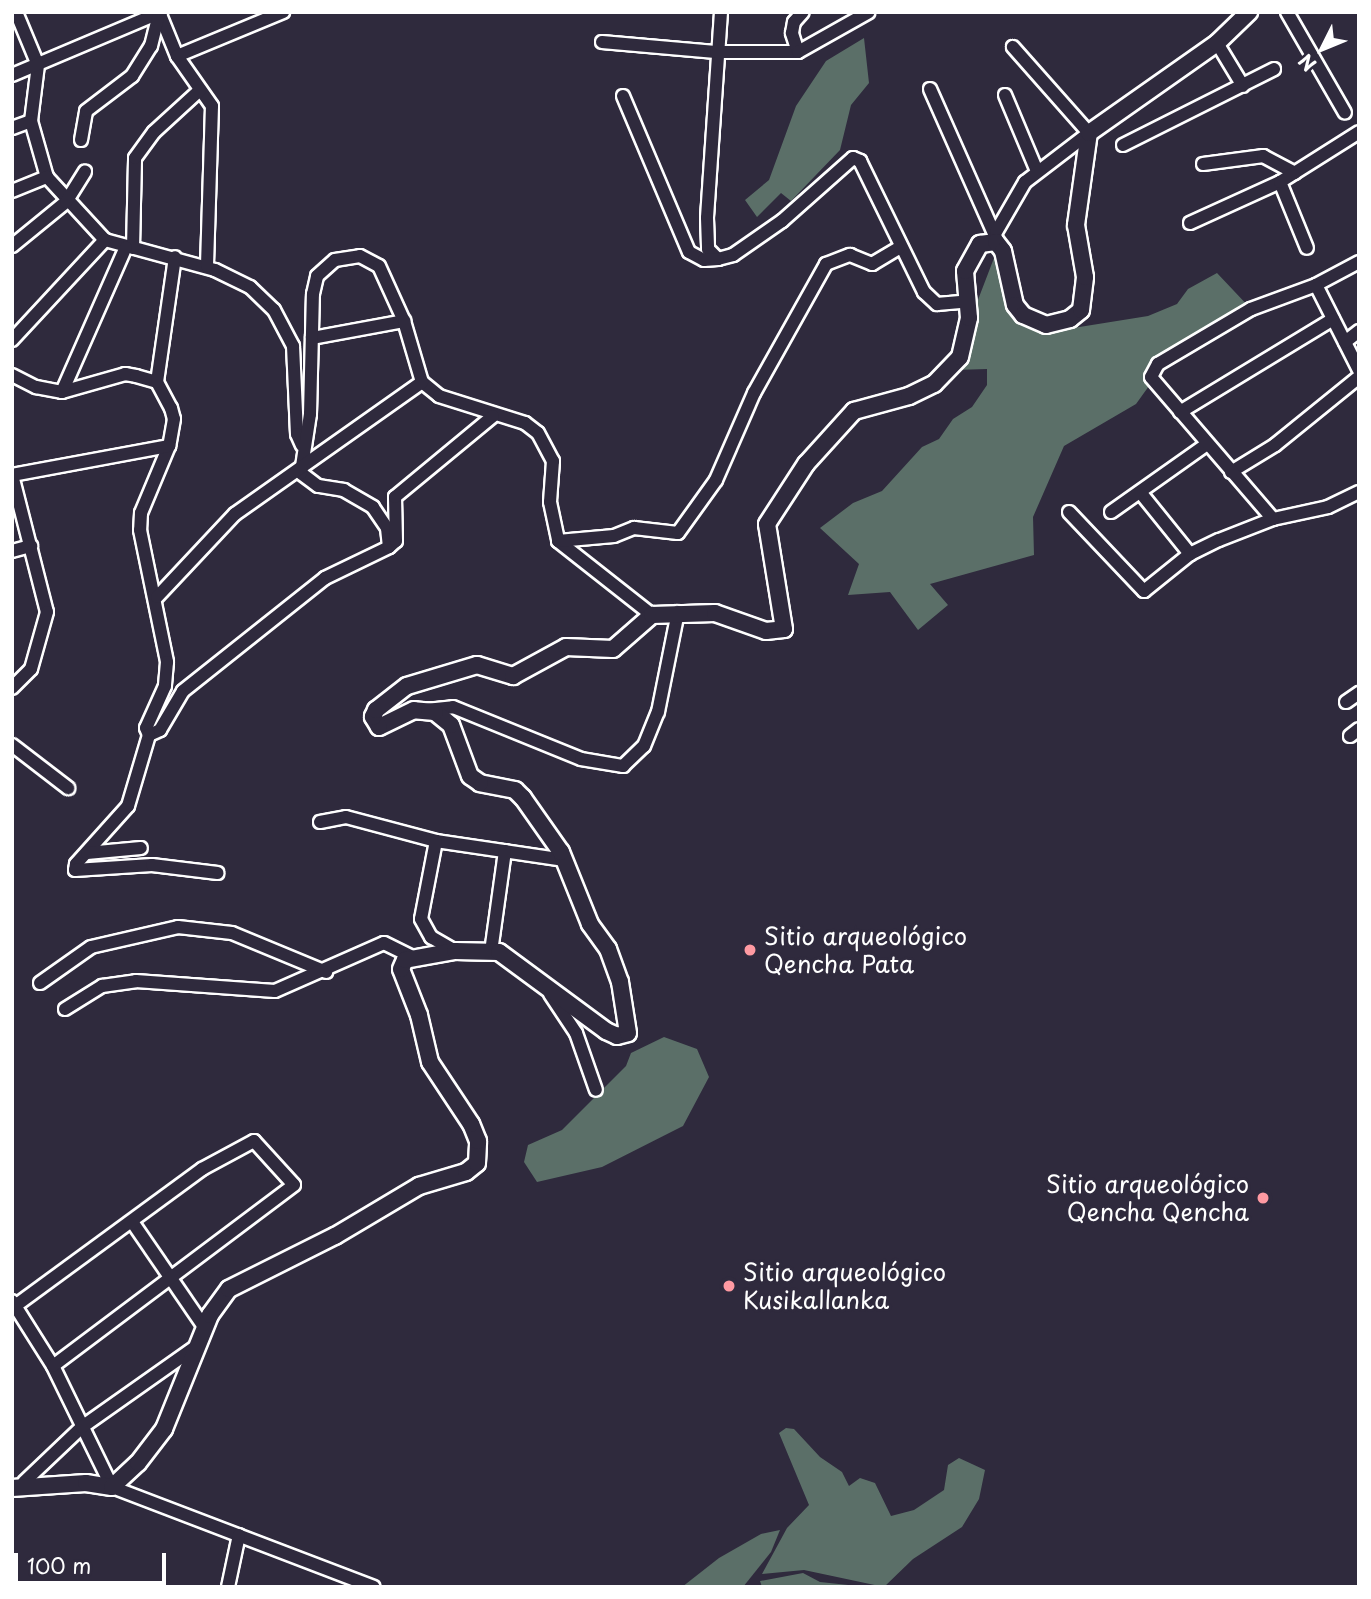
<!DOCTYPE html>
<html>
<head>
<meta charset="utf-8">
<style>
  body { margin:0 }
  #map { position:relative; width:1371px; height:1599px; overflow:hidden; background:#2f2a3d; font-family:"Playpen Sans",sans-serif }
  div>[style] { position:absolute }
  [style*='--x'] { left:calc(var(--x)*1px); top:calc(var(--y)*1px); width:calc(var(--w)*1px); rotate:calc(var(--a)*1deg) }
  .green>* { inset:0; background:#5b6f68 }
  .roads { filter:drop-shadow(2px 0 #fff) drop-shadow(-2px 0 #fff) drop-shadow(0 2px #fff) drop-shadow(0 -2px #fff) }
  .minor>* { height:12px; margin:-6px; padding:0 6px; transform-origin:6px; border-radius:6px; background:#2f2a3d }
  .major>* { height:16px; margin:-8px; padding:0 8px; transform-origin:8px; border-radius:8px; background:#2f2a3d }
  .dots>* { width:19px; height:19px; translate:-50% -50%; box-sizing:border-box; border:4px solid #2f2a3d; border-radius:50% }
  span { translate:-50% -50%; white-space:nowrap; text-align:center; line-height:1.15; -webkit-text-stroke:6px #2f2a3d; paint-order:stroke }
  .poi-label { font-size:24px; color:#fff }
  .left { translate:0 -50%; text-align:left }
  .right { translate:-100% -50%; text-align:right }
  .frame { position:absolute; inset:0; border:14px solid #fff; pointer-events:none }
  .north { position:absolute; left:1287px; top:14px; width:70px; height:70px; -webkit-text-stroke:5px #2f2a3d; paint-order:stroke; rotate:227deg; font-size:19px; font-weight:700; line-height:28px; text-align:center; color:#fff }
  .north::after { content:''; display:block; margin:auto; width:24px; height:32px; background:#fff; clip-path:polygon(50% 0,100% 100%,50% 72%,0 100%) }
  .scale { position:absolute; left:14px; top:1553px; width:152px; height:32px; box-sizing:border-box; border:4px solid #fff; border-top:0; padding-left:9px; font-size:21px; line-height:24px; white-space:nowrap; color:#fff; -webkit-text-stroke:5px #2f2a3d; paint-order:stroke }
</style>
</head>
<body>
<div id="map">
  <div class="green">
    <div style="clip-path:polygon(864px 38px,869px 83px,851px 105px,840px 150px,791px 201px,781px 193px,757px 217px,745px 200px,769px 180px,796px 106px,826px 61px)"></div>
    <div style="clip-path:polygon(994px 258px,1021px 321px,1042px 333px,1148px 316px,1177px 304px,1188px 289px,1217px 273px,1251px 309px,1167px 361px,1136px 404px,1064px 446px,1033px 517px,1034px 555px,930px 584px,948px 605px,918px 630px,890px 592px,848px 595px,859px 564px,820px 528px,853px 503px,882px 491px,922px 447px,939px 439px,953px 419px,972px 407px,987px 385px,987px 369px,955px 370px,971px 347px,976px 305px)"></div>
    <div style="clip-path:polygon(664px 1037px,697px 1049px,709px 1077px,683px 1126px,602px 1167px,537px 1182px,524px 1162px,528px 1145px,562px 1130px,626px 1066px,631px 1053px)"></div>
    <div style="clip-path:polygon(786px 1428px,794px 1429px,820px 1457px,842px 1472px,849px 1486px,860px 1478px,875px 1483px,891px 1516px,914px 1510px,944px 1490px,948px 1465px,959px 1458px,985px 1470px,979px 1499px,962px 1527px,913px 1559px,884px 1587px,804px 1570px,762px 1574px,787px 1528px,809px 1505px,779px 1433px)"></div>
    <div style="clip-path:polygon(780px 1530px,771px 1552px,743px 1587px,682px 1587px,719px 1558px,761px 1534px)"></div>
    <div style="clip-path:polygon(803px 1573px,820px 1582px,867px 1587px,762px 1587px,760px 1581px)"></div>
  </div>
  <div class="roads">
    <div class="minor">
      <div style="--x:16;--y:12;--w:57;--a:67.5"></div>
      <div style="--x:38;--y:65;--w:56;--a:97.1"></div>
      <div style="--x:31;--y:121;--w:58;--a:74.1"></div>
      <div style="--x:47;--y:177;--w:86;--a:47.4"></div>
      <div style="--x:105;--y:240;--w:114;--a:15.3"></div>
      <div style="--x:215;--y:270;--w:39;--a:26"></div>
      <div style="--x:250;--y:287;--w:33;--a:44"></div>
      <div style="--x:274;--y:310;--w:41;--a:62.2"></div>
      <div style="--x:293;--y:346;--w:88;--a:87.4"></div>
      <div style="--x:297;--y:434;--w:12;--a:66"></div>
      <div style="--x:159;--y:12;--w:48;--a:67.8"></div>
      <div style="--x:177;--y:56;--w:61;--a:55"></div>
      <div style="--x:212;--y:106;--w:160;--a:91.8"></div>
      <div style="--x:721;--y:12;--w:206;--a:93.9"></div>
      <div style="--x:707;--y:218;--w:31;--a:88"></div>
      <div style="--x:708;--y:249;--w:14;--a:45"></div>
      <div style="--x:718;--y:259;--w:16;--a:-15"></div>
      <div style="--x:733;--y:255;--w:60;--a:-34.8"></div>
      <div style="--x:782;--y:221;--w:95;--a:-41.6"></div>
      <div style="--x:853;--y:158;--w:8;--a:23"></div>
      <div style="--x:860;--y:161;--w:146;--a:64"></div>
      <div style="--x:924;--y:292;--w:18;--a:43"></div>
      <div style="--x:937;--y:304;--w:32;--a:-5"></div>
      <div style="--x:1287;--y:12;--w:116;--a:60.1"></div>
      <div style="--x:602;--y:42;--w:114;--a:5"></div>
      <div style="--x:716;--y:52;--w:82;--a:0"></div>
      <div style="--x:798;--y:52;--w:20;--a:-108"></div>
      <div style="--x:792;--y:33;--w:11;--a:-80"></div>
      <div style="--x:794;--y:22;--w:13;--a:-48"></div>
      <div style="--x:1217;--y:43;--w:50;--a:58.8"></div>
      <div style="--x:798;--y:52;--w:81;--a:-29.4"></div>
      <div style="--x:177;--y:56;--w:115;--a:-22.5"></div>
      <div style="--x:12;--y:75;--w:162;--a:-22.9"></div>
      <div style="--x:930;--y:89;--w:163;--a:66.1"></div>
      <div style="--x:1005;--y:95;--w:82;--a:67.2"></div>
      <div style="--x:623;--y:96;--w:169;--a:67.1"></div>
      <div style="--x:689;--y:252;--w:17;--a:28"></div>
      <div style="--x:704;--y:260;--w:14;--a:-4"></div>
      <div style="--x:12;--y:128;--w:20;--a:-20"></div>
      <div style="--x:81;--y:140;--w:29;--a:-80"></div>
      <div style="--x:86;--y:111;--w:58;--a:-37.3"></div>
      <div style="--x:132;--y:76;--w:36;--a:-58"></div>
      <div style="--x:151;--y:46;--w:34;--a:-76"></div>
      <div style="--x:1123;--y:145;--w:169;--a:-26.7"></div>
      <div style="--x:1203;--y:164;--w:61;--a:-7.6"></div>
      <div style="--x:1263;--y:156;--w:36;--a:28"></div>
      <div style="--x:1280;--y:182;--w:71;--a:67.8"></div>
      <div style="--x:12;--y:191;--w:38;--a:-22"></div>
      <div style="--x:1190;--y:223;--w:99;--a:-24.5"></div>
      <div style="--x:1280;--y:182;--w:93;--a:-32.3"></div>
      <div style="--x:996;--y:232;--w:58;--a:-59.9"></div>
      <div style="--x:1025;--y:182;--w:81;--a:-37.4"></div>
      <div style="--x:1089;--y:133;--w:115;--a:-131.5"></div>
      <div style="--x:12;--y:246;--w:70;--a:-39.2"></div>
      <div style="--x:66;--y:202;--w:36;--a:-58"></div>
      <div style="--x:133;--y:248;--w:90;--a:-88.7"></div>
      <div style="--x:135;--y:158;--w:32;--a:-54"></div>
      <div style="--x:154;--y:132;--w:62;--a:-42.4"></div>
      <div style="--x:1359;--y:262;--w:49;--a:151.9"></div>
      <div style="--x:1316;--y:285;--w:95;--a:63.2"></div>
      <div style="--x:312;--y:338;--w:94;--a:-10.5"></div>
      <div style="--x:12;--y:340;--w:137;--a:-47.1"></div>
      <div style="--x:1345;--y:342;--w:18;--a:-38"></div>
      <div style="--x:12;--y:375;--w:27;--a:27"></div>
      <div style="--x:36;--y:387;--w:26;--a:11"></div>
      <div style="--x:62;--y:392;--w:66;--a:-15.9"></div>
      <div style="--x:125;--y:374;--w:11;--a:10"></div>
      <div style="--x:136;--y:376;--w:22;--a:16"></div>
      <div style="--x:157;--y:382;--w:30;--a:62"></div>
      <div style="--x:171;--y:408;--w:11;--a:75"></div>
      <div style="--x:174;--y:419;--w:27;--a:100"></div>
      <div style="--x:169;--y:446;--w:73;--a:112.7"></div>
      <div style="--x:141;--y:513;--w:17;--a:93"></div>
      <div style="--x:140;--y:530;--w:135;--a:78.4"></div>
      <div style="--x:167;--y:662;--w:24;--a:95"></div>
      <div style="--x:165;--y:686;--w:46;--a:114.3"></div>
      <div style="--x:146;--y:728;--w:8;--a:67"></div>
      <div style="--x:149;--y:735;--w:12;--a:-24"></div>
      <div style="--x:160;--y:730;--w:45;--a:-59.5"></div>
      <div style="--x:183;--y:691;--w:181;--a:-38.5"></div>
      <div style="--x:325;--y:578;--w:71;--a:-25.8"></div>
      <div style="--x:389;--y:547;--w:19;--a:-96"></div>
      <div style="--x:387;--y:528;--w:25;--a:-124"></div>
      <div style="--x:373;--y:507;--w:34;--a:-150"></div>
      <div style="--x:344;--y:490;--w:26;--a:-171"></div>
      <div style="--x:318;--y:486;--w:21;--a:-143"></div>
      <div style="--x:301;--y:473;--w:60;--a:-81.3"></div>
      <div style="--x:310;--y:414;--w:120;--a:-88.6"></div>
      <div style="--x:313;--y:294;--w:18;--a:-77"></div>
      <div style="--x:317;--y:276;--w:24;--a:-42"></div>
      <div style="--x:335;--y:260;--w:25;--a:-9"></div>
      <div style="--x:360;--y:256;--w:21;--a:28"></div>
      <div style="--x:379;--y:266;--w:60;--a:65.6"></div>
      <div style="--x:404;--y:321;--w:64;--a:73.6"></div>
      <div style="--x:422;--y:382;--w:22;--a:39"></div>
      <div style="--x:439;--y:396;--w:90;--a:17.4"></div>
      <div style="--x:525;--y:423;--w:16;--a:38"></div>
      <div style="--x:538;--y:433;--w:32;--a:62"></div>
      <div style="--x:553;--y:461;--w:41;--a:94.2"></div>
      <div style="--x:550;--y:502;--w:40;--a:78"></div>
      <div style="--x:558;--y:541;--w:120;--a:38.2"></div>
      <div style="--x:157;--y:382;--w:126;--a:-81.8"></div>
      <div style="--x:62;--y:392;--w:158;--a:-66.2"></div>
      <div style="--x:1180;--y:412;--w:179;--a:-31.3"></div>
      <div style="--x:1231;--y:472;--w:52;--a:-31.5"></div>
      <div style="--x:1275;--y:445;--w:108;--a:-39"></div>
      <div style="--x:12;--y:475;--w:141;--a:75.7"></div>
      <div style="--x:47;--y:612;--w:59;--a:105.7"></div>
      <div style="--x:31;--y:669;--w:27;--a:135"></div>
      <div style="--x:12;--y:475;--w:160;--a:-10.5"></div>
      <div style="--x:1140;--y:492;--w:80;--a:51.1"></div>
      <div style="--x:1069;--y:512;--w:109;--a:46.5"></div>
      <div style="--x:1144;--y:591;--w:59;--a:-38.8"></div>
      <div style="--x:1190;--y:554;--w:32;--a:-26"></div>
      <div style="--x:1219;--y:540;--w:58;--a:-21.3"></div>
      <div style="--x:1273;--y:519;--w:56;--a:-12.3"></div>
      <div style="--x:1328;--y:507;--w:34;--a:-26"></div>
      <div style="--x:1111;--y:512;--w:118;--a:-35.3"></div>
      <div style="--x:1273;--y:519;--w:187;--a:-130.7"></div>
      <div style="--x:1151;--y:377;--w:15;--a:-62"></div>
      <div style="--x:1158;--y:364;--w:108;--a:-30.6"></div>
      <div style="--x:1251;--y:309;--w:69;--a:-20.3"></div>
      <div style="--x:558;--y:541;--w:56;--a:-5.1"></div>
      <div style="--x:614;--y:536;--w:22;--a:-22"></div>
      <div style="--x:634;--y:528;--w:44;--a:6.5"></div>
      <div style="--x:678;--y:533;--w:65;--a:-54.4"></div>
      <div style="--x:716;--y:480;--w:95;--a:-66.4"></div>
      <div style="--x:754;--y:393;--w:148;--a:-60.8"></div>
      <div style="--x:826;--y:264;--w:26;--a:-21"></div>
      <div style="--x:850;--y:255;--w:24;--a:22"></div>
      <div style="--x:872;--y:264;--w:31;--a:-31"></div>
      <div style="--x:389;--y:547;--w:9;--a:-41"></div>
      <div style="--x:396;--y:541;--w:44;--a:-91.3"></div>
      <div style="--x:395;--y:497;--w:127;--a:-39.6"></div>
      <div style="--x:12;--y:551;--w:20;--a:-15"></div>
      <div style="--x:157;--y:597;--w:114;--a:-46.8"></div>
      <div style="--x:235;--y:514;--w:229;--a:-35.2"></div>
      <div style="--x:1346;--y:702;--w:16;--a:-35"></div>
      <div style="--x:426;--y:710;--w:27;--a:-6"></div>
      <div style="--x:453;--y:707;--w:138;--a:22.1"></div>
      <div style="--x:581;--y:759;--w:43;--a:9.5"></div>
      <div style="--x:623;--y:766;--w:29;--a:-44"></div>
      <div style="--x:644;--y:746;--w:37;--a:-68"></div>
      <div style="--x:658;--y:712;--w:102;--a:-78.7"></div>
      <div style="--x:149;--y:735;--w:74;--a:106.5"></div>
      <div style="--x:128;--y:806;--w:78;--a:131.9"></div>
      <div style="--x:76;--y:864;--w:6;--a:99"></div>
      <div style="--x:75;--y:870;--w:77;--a:-3.7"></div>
      <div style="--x:152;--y:865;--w:66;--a:6.9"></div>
      <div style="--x:1350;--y:736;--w:11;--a:-38"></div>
      <div style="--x:12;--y:745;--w:71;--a:37.5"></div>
      <div style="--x:320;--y:822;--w:26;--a:-11"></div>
      <div style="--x:346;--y:817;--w:93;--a:14.9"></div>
      <div style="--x:436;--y:841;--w:130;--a:8.4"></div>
      <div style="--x:436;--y:841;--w:79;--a:100.9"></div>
      <div style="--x:421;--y:919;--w:21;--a:61"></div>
      <div style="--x:431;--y:937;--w:28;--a:30"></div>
      <div style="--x:87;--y:853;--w:54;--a:-5.3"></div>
      <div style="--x:491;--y:952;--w:102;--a:-82.1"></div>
      <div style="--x:40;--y:983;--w:62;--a:-35.2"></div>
      <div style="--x:91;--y:947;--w:89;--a:-12.9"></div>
      <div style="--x:178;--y:927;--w:54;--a:6.3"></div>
      <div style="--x:232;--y:933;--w:102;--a:22.5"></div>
      <div style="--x:550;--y:994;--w:47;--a:56.3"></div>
      <div style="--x:576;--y:1033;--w:60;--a:70.7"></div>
      <div style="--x:65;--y:1009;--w:44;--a:-31.9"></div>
      <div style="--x:102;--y:986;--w:34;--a:-8"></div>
      <div style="--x:136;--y:981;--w:139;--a:4.1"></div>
      <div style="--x:275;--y:991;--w:119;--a:-23.8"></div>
      <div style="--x:384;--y:943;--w:32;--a:26"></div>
      <div style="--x:133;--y:1223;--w:127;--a:55.6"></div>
      <div style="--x:12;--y:1301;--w:77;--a:57.8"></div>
      <div style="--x:53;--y:1366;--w:135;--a:64"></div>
      <div style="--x:112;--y:1487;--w:280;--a:20.9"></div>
      <div style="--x:15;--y:1306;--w:232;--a:-36.2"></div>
      <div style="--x:202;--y:1169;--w:59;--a:-28.3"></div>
      <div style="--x:254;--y:1141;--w:59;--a:47.7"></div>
      <div style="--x:294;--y:1185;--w:301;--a:143.1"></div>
      <div style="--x:24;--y:1482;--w:80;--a:-43.5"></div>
      <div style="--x:82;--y:1427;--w:141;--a:-35.2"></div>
      <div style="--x:228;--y:1587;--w:53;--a:-78.1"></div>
    </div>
    <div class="major">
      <div style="--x:12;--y:1488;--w:74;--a:-3.9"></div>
      <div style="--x:86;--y:1483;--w:26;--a:9"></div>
      <div style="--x:112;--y:1487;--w:35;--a:-43"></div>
      <div style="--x:138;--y:1463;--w:43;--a:-52.6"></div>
      <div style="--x:164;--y:1429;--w:123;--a:-68"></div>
      <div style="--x:210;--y:1315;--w:32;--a:-54"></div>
      <div style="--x:229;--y:1289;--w:119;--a:-26.6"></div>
      <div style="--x:335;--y:1236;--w:98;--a:-30.8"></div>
      <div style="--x:419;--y:1186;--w:49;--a:-16.6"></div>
      <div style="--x:466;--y:1172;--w:14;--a:-39"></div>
      <div style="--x:477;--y:1163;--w:22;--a:-87"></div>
      <div style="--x:478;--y:1141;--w:18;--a:-112"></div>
      <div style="--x:471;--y:1124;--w:74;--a:-123.5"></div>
      <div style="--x:430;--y:1062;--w:48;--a:-103.2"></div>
      <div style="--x:419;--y:1015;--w:49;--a:-111.4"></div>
      <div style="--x:401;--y:969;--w:10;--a:-66"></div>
      <div style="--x:405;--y:960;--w:51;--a:-10.2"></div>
      <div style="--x:455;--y:951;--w:44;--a:1.3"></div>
      <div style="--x:499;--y:952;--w:133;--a:36.4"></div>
      <div style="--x:606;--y:1031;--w:12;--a:24"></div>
      <div style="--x:617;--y:1036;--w:11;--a:-15"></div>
      <div style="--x:628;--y:1033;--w:52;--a:-98.9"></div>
      <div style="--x:620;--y:982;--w:35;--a:-110"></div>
      <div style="--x:608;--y:949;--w:31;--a:-126"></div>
      <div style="--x:590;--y:924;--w:78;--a:-111.9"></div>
      <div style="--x:561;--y:852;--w:66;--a:-125.1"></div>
      <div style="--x:523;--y:798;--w:11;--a:-135"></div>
      <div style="--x:515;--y:790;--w:36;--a:-169"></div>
      <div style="--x:480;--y:783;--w:12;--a:-145"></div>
      <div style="--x:470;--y:776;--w:54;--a:-110.4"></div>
      <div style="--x:451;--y:725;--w:21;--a:-141"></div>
      <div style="--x:435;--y:712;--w:21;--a:-175"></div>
      <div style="--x:414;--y:710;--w:39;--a:154"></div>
      <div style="--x:379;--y:727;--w:12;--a:-121"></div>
      <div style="--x:373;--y:717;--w:8;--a:-67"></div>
      <div style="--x:376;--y:710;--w:39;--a:-38"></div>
      <div style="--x:407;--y:686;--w:73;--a:-16.7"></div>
      <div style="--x:477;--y:665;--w:38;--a:17"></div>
      <div style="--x:513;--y:676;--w:60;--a:-28.7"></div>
      <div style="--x:566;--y:647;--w:47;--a:2.4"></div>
      <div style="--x:613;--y:649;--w:52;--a:-41.1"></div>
      <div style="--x:652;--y:615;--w:63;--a:-1.8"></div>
      <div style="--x:715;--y:613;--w:54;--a:19.4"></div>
      <div style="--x:766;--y:631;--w:18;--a:-6"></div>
      <div style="--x:784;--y:629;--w:106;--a:-99.2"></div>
      <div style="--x:767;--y:524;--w:72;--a:-57"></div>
      <div style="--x:806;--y:464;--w:72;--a:-47.8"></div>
      <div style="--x:854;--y:411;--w:57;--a:-15.3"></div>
      <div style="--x:909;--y:396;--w:28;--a:-26"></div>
      <div style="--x:934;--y:384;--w:37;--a:-46"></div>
      <div style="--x:960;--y:357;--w:40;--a:-77"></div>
      <div style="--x:969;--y:318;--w:47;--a:-94.9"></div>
      <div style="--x:965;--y:271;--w:31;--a:-61"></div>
      <div style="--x:980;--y:244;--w:16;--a:-7"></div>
      <div style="--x:996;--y:242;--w:11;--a:52"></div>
      <div style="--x:1003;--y:251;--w:55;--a:77.5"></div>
      <div style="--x:1015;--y:305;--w:13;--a:51"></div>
      <div style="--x:1023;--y:315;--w:25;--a:23"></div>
      <div style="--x:1046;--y:325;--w:25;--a:-14"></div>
      <div style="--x:1070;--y:319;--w:14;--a:-39"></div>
      <div style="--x:1081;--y:310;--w:33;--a:-83"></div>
      <div style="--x:1085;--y:277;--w:53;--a:-99.8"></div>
      <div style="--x:1076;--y:225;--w:93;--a:-82"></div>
      <div style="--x:1089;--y:133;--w:156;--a:-35.1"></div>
      <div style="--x:1217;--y:43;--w:45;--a:-44.1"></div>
    </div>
  </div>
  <div class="dots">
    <div style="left:750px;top:950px;background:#ff9aa2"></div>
    <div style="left:1263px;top:1198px;background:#ff9aa2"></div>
    <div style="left:729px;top:1286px;background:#ff9aa2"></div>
  </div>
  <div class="poi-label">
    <span class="left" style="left:764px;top:950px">Sitio arqueológico<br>Qencha Pata</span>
    <span class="right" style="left:1249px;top:1198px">Sitio arqueológico<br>Qencha Qencha</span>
    <span class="left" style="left:743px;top:1286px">Sitio arqueológico<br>Kusikallanka</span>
  </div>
  <div class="frame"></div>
  <div class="north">N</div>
  <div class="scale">100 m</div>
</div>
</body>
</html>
